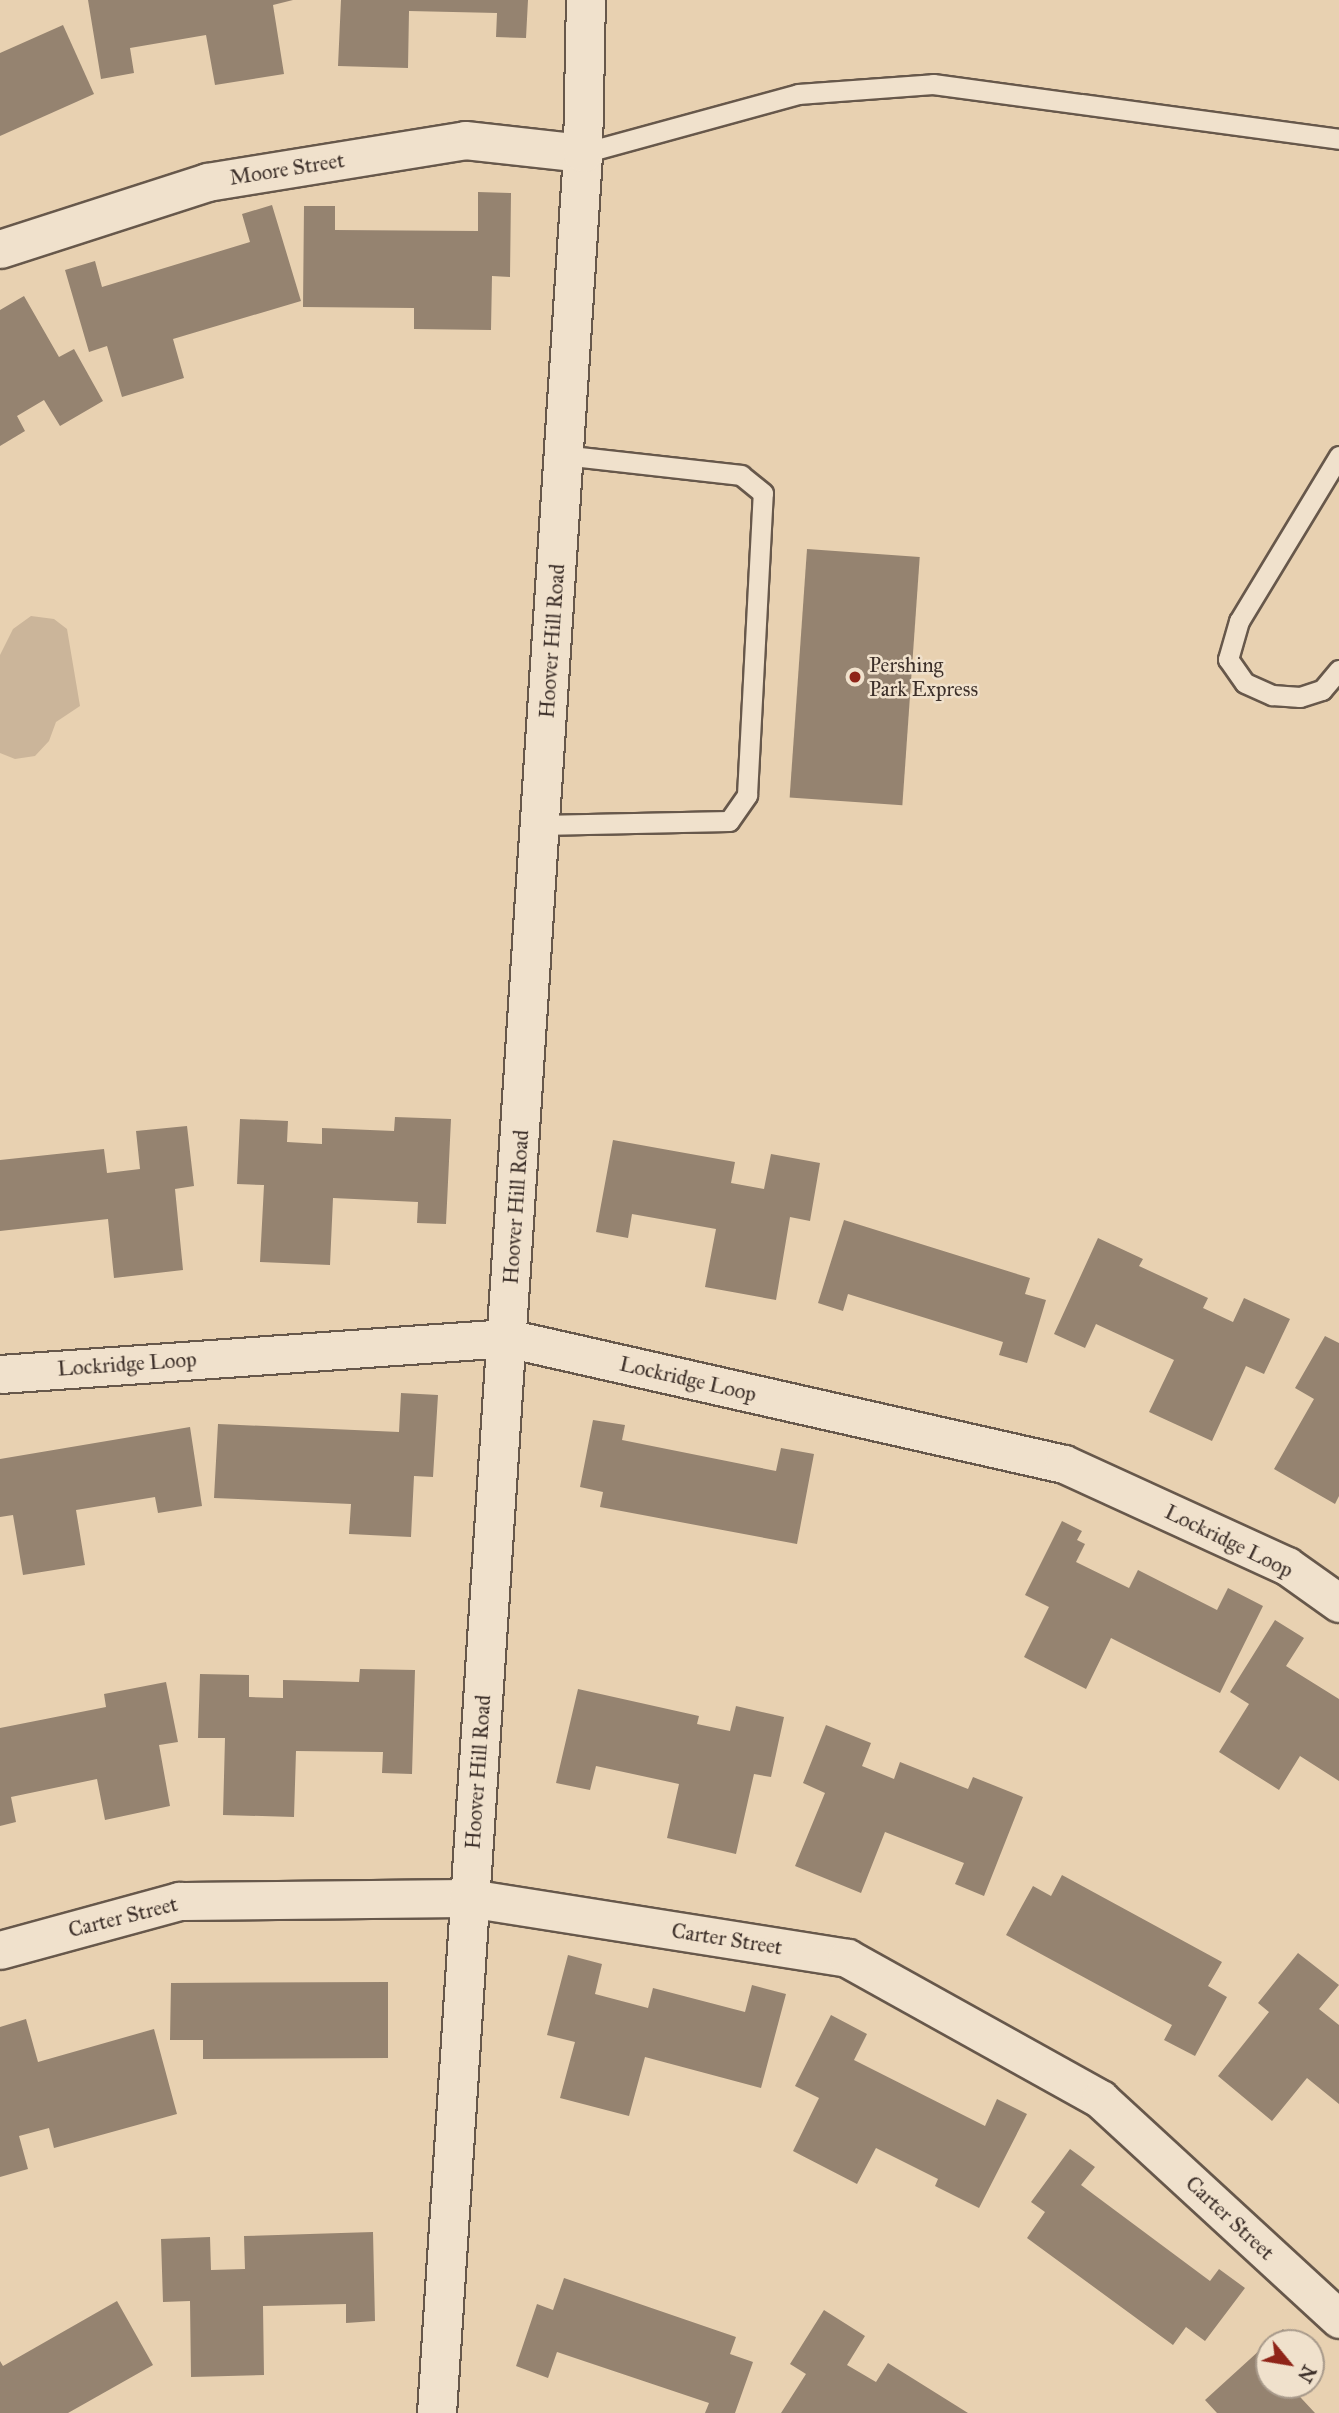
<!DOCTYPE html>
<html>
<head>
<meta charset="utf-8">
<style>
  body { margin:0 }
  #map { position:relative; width:1339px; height:2413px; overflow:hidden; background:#e8d1b1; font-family:"IM FELL Great Primer",serif }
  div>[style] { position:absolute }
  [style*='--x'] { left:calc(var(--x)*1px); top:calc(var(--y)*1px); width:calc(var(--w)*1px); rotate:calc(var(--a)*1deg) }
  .green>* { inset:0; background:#cbb59a }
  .building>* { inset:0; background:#958370; transform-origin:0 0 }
  .roads { filter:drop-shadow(2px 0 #67584b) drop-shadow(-2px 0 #67584b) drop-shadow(0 2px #67584b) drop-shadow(0 -2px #67584b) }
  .service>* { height:19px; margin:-9.5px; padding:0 9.5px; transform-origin:9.5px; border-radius:9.5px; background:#f0e1cc }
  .minor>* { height:37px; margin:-18.5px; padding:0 18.5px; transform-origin:18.5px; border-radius:18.5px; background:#f0e1cc }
  .tertiary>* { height:38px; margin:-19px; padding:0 19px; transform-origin:19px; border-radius:19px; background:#f0e1cc }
  .dots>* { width:19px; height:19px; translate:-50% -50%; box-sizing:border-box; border:4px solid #f0e1cc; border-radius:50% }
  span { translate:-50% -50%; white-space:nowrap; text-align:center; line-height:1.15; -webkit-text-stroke:5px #f0e1cc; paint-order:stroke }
  .street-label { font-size:21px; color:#3c2f29 }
  .poi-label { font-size:21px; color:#3c2f29 }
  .left { translate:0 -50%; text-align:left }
  .north { position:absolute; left:1255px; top:2329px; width:70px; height:70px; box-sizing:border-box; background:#f0e1cc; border:2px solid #a89a8b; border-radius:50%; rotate:120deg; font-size:19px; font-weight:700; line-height:28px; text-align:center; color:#3c2f29 }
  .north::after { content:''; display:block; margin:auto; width:24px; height:32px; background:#8f2418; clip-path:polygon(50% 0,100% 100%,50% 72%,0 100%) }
</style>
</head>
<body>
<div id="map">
  <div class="green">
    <div style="clip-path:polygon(31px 616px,54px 619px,67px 629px,80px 706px,56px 722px,49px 741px,35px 756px,15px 759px,0 753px,0 655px,13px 629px)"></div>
  </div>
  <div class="building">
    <div style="clip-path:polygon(88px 0,293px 0,273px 5px,284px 74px,215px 85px,206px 35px,130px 48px,134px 73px,101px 79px)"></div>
    <div style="clip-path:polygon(341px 0,528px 0,526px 38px,496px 37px,497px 13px,409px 11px,408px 68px,338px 66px)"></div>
    <div style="clip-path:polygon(63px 25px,94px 94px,0 136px,0 53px)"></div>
    <div style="clip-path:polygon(478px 192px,511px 193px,510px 277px,492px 276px,491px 330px,414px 329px,414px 308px,303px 307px,304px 206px,335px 206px,335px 230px,478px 231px)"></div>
    <div style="clip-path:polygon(272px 205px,301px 301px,173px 339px,184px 378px,122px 397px,107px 346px,89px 352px,65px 270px,95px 261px,102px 287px,250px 242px,242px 214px)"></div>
    <div style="clip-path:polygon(24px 296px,59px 357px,74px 349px,103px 401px,60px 426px,44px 400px,17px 416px,25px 431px,0 446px,0 310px)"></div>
    <div style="left:807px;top:549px;width:113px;height:249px;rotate:4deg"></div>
    <div style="clip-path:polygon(395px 1117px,451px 1119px,446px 1224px,417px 1223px,418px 1202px,333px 1198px,330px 1265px,260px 1262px,264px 1185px,237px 1184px,240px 1119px,288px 1121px,287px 1142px,322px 1144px,322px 1128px,394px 1131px)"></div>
    <div style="clip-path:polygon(187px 1126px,194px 1186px,175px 1189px,183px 1270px,114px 1278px,108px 1219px,0 1231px,0 1160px,104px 1149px,107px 1173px,140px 1169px,136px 1131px)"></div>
    <div style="clip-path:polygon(613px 1140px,735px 1162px,731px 1183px,764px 1189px,771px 1154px,820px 1163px,810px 1221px,790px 1217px,776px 1300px,705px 1287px,716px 1229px,632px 1214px,628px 1238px,596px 1232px)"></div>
    <div style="clip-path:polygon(844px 1220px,1030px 1278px,1025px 1294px,1046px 1300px,1027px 1363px,999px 1355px,1003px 1342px,848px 1294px,843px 1311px,818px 1303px)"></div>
    <div style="clip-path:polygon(1098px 1238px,1143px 1259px,1139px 1266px,1208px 1298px,1203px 1308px,1233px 1322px,1244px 1298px,1290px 1319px,1264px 1374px,1246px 1366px,1212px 1441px,1149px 1412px,1174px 1360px,1096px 1324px,1085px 1348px,1054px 1334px)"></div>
    <div style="clip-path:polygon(1325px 1336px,1339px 1343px,1339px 1496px,1335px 1504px,1274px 1469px,1314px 1399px,1295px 1388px)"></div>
    <div style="clip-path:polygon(401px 1393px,438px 1395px,433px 1477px,414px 1476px,411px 1537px,349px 1534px,351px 1504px,214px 1498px,218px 1424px,399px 1432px)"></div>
    <div style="clip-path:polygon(593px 1420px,625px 1425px,622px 1440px,776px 1471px,781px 1448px,814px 1454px,797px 1544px,600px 1507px,603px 1492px,580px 1487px)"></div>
    <div style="clip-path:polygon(190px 1427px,202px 1506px,158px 1513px,155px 1497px,76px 1510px,85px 1565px,23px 1575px,13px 1515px,0 1517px,0 1459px)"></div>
    <div style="clip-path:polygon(1062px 1521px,1082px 1531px,1077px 1540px,1085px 1544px,1076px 1562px,1129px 1588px,1138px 1570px,1217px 1610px,1228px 1588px,1263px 1606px,1220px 1693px,1111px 1638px,1086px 1689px,1024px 1657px,1049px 1607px,1025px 1595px)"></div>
    <div style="clip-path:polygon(1275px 1620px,1304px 1638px,1286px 1666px,1339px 1699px,1339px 1781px,1300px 1756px,1279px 1790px,1219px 1752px,1249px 1704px,1230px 1692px)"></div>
    <div style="clip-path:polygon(360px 1669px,415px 1670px,412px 1774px,382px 1773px,383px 1752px,296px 1751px,294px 1817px,223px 1815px,225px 1738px,198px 1738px,200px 1674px,249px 1675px,249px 1697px,283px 1698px,283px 1680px,359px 1682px)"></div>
    <div style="clip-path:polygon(166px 1682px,178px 1742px,159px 1745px,170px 1806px,105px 1820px,97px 1779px,11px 1797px,16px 1822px,0 1826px,0 1728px,106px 1707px,104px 1694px)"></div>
    <div style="clip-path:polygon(578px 1689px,699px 1716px,697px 1724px,730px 1731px,736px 1706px,784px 1717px,771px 1777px,754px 1774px,736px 1854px,667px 1838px,679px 1784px,596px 1766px,590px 1790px,556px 1783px)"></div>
    <div style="clip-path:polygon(826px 1725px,871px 1743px,862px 1766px,894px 1779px,900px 1762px,968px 1789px,973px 1777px,1023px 1797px,984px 1896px,955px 1884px,964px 1863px,885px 1832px,861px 1893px,795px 1866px,825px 1793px,803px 1783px)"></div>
    <div style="clip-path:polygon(1062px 1875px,1222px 1962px,1208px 1986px,1227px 1997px,1195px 2056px,1164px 2040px,1172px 2025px,1006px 1935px,1033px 1886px,1051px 1896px)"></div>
    <div style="clip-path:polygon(1298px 1953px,1339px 1985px,1319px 2009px,1339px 2025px,1339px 2104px,1307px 2078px,1272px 2121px,1218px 2076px,1269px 2012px,1258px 2003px)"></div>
    <div style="clip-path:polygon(568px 1955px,602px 1964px,595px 1994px,648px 2008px,653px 1988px,745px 2012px,752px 1985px,786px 1994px,761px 2088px,645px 2057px,629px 2116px,560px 2098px,575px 2042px,547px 2035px)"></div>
    <div style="clip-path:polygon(388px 1982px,388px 2058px,203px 2059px,203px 2040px,170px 2040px,171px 1983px)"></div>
    <div style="clip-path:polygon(831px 2015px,867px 2034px,854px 2060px,985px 2126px,997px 2099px,1027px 2114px,979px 2208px,935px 2186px,938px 2179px,876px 2148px,857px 2184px,793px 2151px,819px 2098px,795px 2086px)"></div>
    <div style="clip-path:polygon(26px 2019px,38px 2062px,154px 2029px,177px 2114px,54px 2148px,49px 2128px,19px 2136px,28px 2169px,0 2177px,0 2027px)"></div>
    <div style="clip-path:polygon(1070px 2149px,1095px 2167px,1081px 2185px,1210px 2281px,1219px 2269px,1245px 2288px,1205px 2341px,1186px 2327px,1173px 2345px,1027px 2238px,1045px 2212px,1031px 2202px)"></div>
    <div style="clip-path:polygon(373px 2232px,375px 2321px,346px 2323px,346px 2304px,263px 2306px,264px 2375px,191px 2377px,190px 2301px,163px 2302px,161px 2239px,210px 2237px,211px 2270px,245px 2269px,244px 2236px)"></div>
    <div style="clip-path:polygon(564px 2278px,736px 2337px,730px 2354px,753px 2362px,735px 2413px,705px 2413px,709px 2403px,557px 2352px,548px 2378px,516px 2366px,537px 2304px,553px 2310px)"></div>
    <div style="clip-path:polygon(117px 2301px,153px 2365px,68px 2413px,0 2413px,0 2361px,3px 2366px)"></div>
    <div style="clip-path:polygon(824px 2310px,865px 2336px,847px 2365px,876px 2382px,888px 2363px,968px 2413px,781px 2413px,806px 2374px,790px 2364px)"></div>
    <div style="clip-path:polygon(1283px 2329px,1296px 2343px,1269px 2343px,1269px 2385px,1289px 2385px,1315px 2413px,1217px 2413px,1205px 2400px)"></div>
  </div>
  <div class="roads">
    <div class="service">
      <div style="--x:583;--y:153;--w:223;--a:-15.3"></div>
      <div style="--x:798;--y:94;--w:135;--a:-4.2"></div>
      <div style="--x:933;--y:84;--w:410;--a:7.7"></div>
      <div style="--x:1339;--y:456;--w:193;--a:121.2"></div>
      <div style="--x:1239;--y:621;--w:40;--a:106"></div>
      <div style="--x:1228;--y:659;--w:29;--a:55"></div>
      <div style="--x:1245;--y:683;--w:30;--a:24"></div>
      <div style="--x:1272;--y:695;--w:28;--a:4"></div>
      <div style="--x:1300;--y:697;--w:23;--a:-18"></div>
      <div style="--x:1322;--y:690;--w:26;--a:-50"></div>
      <div style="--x:540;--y:825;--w:189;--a:-1.2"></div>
      <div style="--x:729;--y:821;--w:32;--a:-55"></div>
      <div style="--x:747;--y:795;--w:302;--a:-87"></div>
      <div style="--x:763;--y:493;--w:28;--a:-141"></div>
      <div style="--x:741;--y:475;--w:178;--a:-173.6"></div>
    </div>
    <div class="minor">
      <div style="--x:0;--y:249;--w:218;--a:-17.9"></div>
      <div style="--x:207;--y:182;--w:261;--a:-9.2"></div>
      <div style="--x:465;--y:140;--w:119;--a:6.3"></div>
      <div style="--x:0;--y:1374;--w:508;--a:-4.06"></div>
      <div style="--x:507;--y:1338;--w:571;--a:12.75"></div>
      <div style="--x:1064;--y:1464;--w:245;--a:24.6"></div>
      <div style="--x:1287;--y:1566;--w:64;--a:35.4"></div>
      <div style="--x:0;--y:1950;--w:186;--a:-15.3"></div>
      <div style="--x:179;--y:1901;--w:290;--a:-0.6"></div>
      <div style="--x:469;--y:1898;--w:383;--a:9"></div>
      <div style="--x:847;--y:1958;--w:290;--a:29.1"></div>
      <div style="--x:1100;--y:2099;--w:325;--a:42.6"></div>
    </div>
    <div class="tertiary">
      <div style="--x:437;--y:2413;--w:2265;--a:-86.3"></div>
      <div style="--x:583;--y:153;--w:153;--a:-88.9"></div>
    </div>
  </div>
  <div class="dots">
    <div style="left:855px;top:677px;background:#8f2418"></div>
  </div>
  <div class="street-label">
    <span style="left:287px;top:169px;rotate:-9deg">Moore Street</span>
    <span style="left:552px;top:641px;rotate:-86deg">Hoover Hill Road</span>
    <span style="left:516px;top:1207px;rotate:-86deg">Hoover Hill Road</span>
    <span style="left:127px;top:1364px;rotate:-4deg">Lockridge Loop</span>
    <span style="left:688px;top:1379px;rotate:13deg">Lockridge Loop</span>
    <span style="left:1229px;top:1541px;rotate:26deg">Lockridge Loop</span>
    <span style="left:478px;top:1772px;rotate:-86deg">Hoover Hill Road</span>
    <span style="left:123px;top:1917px;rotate:-14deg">Carter Street</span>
    <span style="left:727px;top:1939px;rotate:9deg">Carter Street</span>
    <span style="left:1230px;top:2218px;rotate:43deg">Carter Street</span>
  </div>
  <div class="poi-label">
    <span class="left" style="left:869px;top:677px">Pershing<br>Park Express</span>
  </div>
  <div class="north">N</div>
</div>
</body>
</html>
